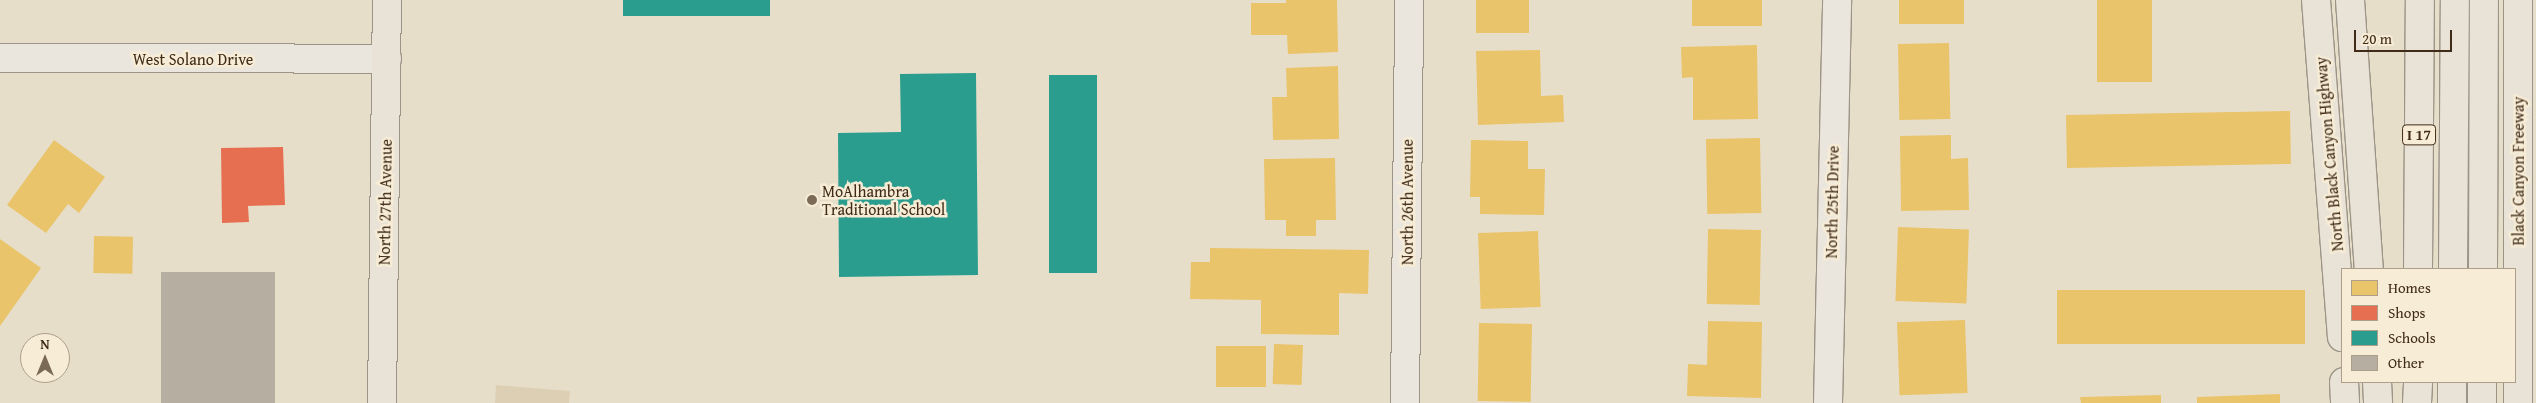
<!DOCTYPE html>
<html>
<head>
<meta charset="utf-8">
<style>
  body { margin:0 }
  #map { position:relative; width:2536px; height:403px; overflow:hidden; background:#e7deca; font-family:"Gentium Book Plus",serif }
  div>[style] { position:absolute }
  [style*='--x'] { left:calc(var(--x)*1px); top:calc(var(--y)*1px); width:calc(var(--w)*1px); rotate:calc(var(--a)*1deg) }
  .green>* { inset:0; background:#ddcfb4 }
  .homes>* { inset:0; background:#e9c46a; transform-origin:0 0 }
  .shops>* { inset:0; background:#e76f51 }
  .schools>* { inset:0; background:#2a9d8f; transform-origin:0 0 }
  .building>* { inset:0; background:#b6aea0; transform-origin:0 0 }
  .roads { filter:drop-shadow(1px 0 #9c9487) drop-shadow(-1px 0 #9c9487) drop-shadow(0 1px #9c9487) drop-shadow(0 -1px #9c9487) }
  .minor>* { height:28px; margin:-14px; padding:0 14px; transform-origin:14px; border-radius:14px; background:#ebe6dd }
  .major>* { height:28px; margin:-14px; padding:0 14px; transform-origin:14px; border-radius:14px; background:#e8e2d7 }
  .highway>* { height:28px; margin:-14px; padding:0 14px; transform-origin:14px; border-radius:14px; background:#e8e2d7 }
  .dots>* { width:14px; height:14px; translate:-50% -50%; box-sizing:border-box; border:2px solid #f7ecd5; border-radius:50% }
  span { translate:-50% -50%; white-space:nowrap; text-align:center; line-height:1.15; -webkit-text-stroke:5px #f7ecd5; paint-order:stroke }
  .shield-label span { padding:1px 4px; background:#f7ecd5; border:1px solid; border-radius:4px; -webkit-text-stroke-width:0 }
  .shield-label { font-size:15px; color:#3f2b18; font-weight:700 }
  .street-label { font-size:16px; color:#3f2b18 }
  .poi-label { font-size:16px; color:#3f2b18 }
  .left { translate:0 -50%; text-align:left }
  .legend { position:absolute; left:2341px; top:268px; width:175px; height:115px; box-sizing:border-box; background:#f7ecd5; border:1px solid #ad9f89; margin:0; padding:6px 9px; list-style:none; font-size:15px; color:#3f2b18 }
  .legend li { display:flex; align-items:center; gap:10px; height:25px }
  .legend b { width:25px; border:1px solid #ad9f89 }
  .north { position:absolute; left:20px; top:333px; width:50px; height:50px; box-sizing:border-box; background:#f7ecd5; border:1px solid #ad9f89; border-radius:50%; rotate:0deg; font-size:14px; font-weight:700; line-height:20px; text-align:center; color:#3f2b18 }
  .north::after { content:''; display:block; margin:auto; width:18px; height:22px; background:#7a6a56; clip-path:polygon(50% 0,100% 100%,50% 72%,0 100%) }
  .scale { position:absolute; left:2354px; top:30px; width:98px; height:22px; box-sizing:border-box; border:2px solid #3f2b18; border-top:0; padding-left:6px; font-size:15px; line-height:18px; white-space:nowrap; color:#3f2b18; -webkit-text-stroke:4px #f7ecd5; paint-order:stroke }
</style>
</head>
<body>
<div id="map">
  <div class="green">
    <div style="clip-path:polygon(496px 385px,570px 391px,569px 403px,495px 403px)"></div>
  </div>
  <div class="homes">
    <div style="clip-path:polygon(1286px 0,1337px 0,1338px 52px,1288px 54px,1287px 35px,1251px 35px,1251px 3px,1286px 3px)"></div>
    <div style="left:1476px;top:0;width:53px;height:33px"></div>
    <div style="left:1692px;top:0;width:70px;height:26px"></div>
    <div style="left:1899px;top:0;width:65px;height:24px"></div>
    <div style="left:2097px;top:0;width:55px;height:82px"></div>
    <div style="left:1949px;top:43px;width:76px;height:51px;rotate:89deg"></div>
    <div style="clip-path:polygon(1757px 45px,1758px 119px,1693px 120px,1693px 77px,1682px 78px,1681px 47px)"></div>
    <div style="clip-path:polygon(1540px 50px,1541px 96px,1563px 95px,1564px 122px,1478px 125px,1476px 51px)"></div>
    <div style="clip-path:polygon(1338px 66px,1339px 139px,1273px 140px,1272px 97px,1287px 97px,1286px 68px)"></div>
    <div style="left:2290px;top:111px;width:53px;height:224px;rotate:89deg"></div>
    <div style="clip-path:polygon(1951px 135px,1951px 159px,1968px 158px,1969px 210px,1901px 211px,1900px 136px)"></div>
    <div style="left:1760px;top:138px;width:75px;height:54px;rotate:89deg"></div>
    <div style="clip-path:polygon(54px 140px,105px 177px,79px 213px,68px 204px,46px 233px,7px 205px)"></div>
    <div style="clip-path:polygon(1471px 140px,1528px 141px,1528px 169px,1545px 169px,1544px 215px,1480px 214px,1480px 197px,1470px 197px)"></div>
    <div style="clip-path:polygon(1335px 158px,1336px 220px,1316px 220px,1316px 236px,1286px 236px,1286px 220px,1265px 220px,1264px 159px)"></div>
    <div style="left:1898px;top:227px;width:71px;height:74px;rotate:2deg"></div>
    <div style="left:1708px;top:229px;width:53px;height:75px;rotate:1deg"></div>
    <div style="left:1538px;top:231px;width:76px;height:60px;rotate:88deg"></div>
    <div style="left:94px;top:236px;width:39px;height:37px;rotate:1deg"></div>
    <div style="clip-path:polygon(0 239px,41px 268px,0 326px)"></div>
    <div style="clip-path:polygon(1210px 248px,1369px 250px,1368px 294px,1339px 293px,1339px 335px,1261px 334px,1261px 300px,1190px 299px,1191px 262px,1210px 262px)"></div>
    <div style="left:2057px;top:290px;width:248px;height:54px"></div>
    <div style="left:1965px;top:320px;width:73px;height:68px;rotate:88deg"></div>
    <div style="clip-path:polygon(1708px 321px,1762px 322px,1761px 398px,1687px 396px,1688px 364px,1707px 365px)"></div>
    <div style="left:1479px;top:323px;width:53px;height:78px;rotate:1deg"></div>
    <div style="left:1274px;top:344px;width:29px;height:40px;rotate:2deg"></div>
    <div style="left:1216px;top:346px;width:50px;height:41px"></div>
    <div style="clip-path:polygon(2280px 394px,2280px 403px,2197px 403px,2197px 397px)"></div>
    <div style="clip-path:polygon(2161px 395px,2161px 403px,2081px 403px,2080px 397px)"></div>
  </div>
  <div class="shops">
    <div style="clip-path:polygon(283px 147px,285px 205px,248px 206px,249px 222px,222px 223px,221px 148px)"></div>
  </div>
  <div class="schools">
    <div style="left:623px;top:0;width:147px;height:16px"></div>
    <div style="clip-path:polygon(976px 73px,978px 275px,839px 277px,838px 133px,901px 132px,900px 74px)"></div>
    <div style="left:1049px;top:75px;width:48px;height:198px"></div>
  </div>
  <div class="building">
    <div style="left:161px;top:272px;width:114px;height:131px"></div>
  </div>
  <div class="roads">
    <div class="minor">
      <div style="--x:0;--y:58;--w:387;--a:0.1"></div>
      <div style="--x:1405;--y:403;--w:403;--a:-89.4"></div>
      <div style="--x:1828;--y:403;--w:403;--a:-88.7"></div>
    </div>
    <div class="major">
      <div style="--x:2316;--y:0;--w:338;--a:85.6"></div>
      <div style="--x:2344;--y:382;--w:21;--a:87"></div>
      <div style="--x:382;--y:403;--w:403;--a:-89.3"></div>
    </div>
    <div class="highway">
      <div style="--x:2350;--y:0;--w:270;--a:86"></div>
      <div style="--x:2418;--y:269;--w:269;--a:-89.6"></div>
      <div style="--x:2453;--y:269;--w:269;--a:-89.6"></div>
      <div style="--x:2483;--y:269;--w:269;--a:-89.8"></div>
      <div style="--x:2377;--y:382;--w:21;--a:87"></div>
      <div style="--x:2417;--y:403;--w:21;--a:-87"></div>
      <div style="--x:2452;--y:403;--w:21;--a:-90"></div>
      <div style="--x:2482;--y:403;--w:21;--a:-90"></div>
      <div style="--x:2518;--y:403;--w:403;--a:-90"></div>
    </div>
  </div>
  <div class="dots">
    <div style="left:812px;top:200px;background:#7a6a56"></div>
  </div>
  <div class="shield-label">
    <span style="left:2419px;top:135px">I 17</span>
  </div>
  <div class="street-label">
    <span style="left:193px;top:59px">West Solano Drive</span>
    <span style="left:2329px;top:154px;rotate:-95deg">North Black Canyon Highway</span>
    <span style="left:2518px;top:171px;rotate:-90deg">Black Canyon Freeway</span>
    <span style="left:385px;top:202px;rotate:-89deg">North 27th Avenue</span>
    <span style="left:1407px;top:202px;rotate:-90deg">North 26th Avenue</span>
    <span style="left:1832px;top:202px;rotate:-89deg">North 25th Drive</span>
  </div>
  <div class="poi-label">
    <span class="left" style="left:822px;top:200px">MoAlhambra<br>Traditional School</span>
  </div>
  <ul class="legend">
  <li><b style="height:14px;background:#e9c46a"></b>Homes</li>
  <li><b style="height:14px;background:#e76f51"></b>Shops</li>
  <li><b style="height:14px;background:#2a9d8f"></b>Schools</li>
  <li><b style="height:14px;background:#b6aea0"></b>Other</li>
  </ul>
  <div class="north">N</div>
  <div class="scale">20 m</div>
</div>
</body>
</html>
